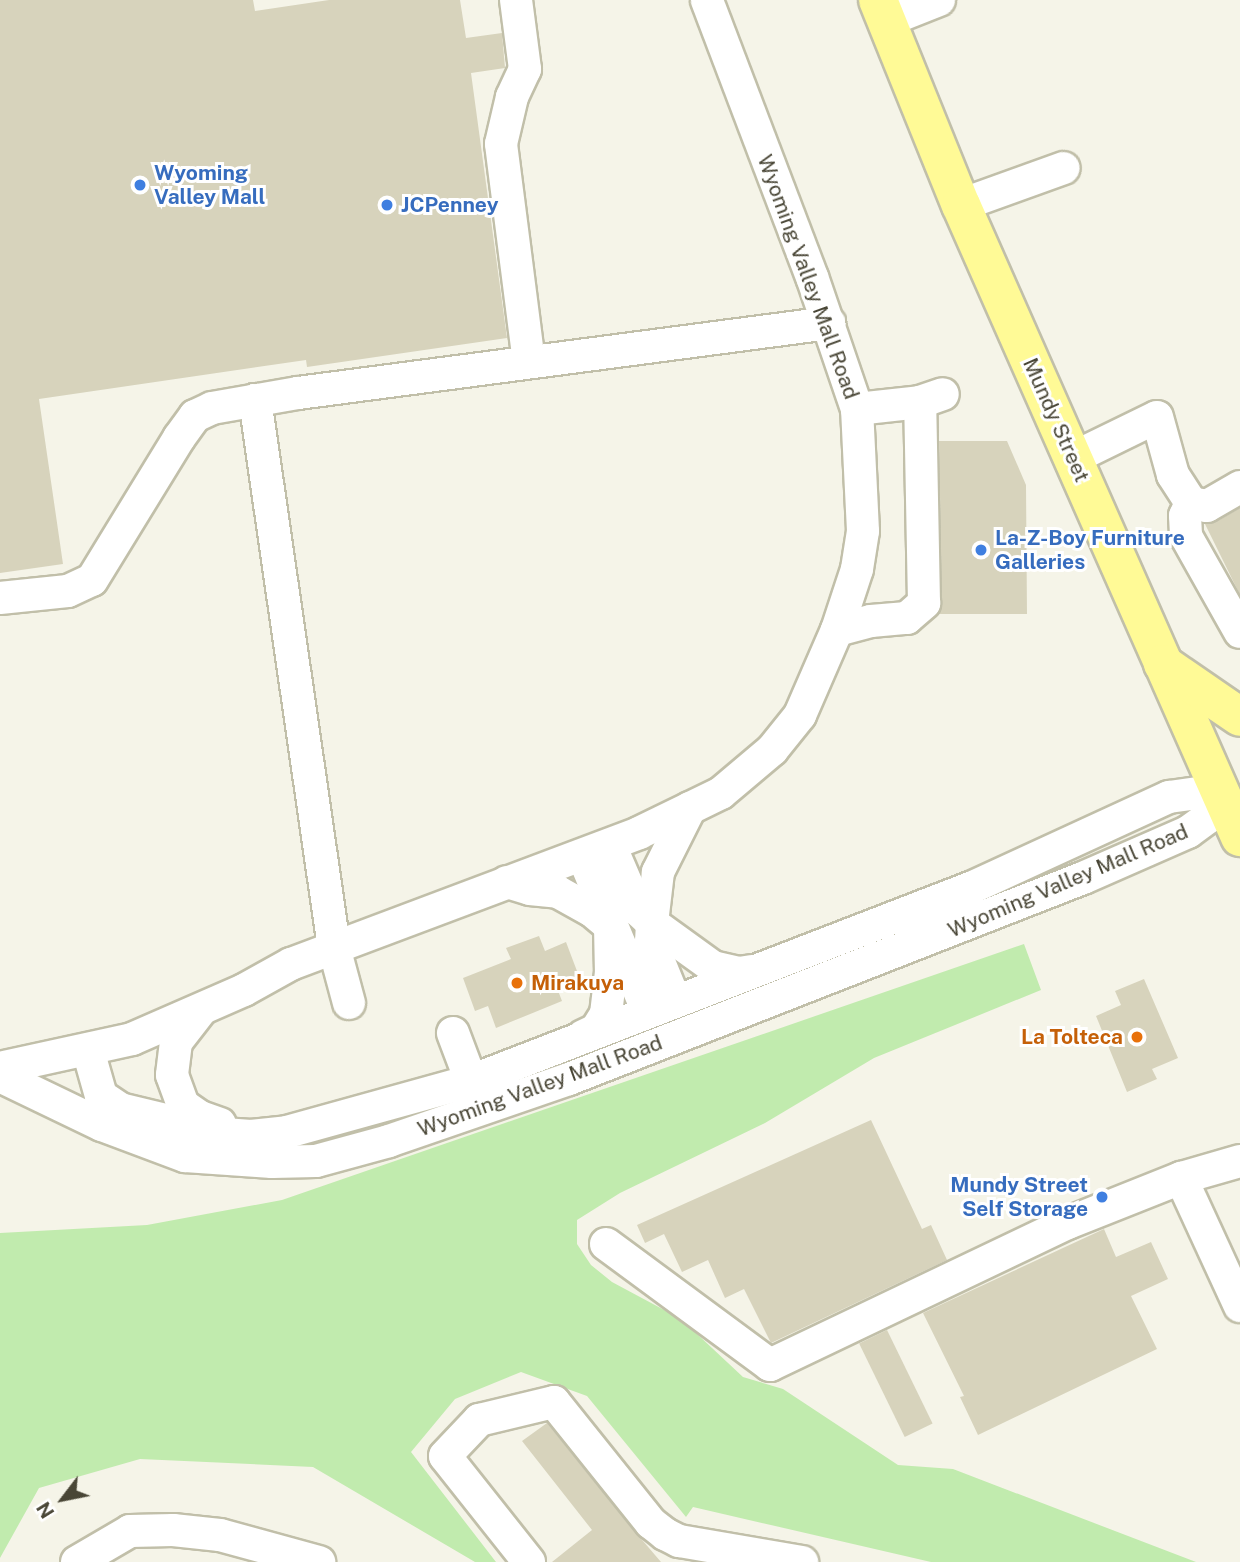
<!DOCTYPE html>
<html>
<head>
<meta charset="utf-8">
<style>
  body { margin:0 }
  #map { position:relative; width:1240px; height:1562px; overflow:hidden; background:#f5f4e8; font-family:"Public Sans",sans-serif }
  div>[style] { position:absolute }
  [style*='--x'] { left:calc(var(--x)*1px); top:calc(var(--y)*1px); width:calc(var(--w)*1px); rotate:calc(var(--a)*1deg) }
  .green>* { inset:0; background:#c1ebae }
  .building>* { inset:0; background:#d7d3bc; transform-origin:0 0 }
  .roads { filter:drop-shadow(2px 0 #c1bfa9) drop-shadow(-2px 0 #c1bfa9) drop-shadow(0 2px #c1bfa9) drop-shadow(0 -2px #c1bfa9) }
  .minor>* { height:32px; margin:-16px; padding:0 16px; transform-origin:16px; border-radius:16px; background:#fff }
  .major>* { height:38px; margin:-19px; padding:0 19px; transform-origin:19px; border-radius:19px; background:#fffa96 }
  .dots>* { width:19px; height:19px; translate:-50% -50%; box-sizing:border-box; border:4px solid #fff; border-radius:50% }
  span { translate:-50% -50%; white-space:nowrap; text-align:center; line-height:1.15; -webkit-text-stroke:6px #fff; paint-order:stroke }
  .shop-label { font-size:21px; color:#366cbe; font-weight:700 }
  .left { translate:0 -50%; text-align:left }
  .right { translate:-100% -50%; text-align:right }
  .street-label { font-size:21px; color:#494636 }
  .food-label { font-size:21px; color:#c56008; font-weight:700 }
  .north { position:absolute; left:28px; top:1464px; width:70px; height:70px; -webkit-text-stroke:5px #fff; paint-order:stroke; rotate:238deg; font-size:19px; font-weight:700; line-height:28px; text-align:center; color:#494636 }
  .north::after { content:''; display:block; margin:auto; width:24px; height:32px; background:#494636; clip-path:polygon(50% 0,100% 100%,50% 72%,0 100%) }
</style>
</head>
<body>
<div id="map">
  <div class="green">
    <div style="clip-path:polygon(1024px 944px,1041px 990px,874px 1058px,765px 1123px,620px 1193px,577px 1220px,577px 1244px,591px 1265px,612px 1282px,681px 1319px,743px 1377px,783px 1389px,898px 1465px,953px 1469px,1196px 1562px,931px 1562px,693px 1507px,686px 1517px,587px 1396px,521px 1372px,455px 1399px,411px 1452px,496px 1562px,475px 1562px,313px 1467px,140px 1459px,39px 1488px,0 1558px,0 1233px,147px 1225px,282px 1200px)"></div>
  </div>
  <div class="building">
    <div style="clip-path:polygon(0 0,253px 0,255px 11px,329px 0,460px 0,466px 38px,502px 33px,505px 68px,471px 73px,507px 338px,307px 367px,306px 360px,39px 399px,63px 564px,0 573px)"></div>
    <div style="clip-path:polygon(939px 441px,1007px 441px,1026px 485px,1027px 614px,938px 614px,942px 603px)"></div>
    <div style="clip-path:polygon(1240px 508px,1240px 595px,1205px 524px,1216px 522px)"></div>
    <div style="clip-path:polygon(539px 936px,545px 951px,566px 942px,580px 979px,557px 988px,562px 1001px,496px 1028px,488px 1006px,475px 1011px,463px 978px,511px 959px,506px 948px)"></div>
    <div style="clip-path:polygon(1144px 979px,1178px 1058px,1152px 1069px,1157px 1079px,1127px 1092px,1096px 1016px,1121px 1005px,1115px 991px)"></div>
    <div style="clip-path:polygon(871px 1120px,922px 1229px,931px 1225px,947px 1260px,771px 1343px,744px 1289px,725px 1298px,708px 1260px,682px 1272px,664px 1234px,645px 1243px,637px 1225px)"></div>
    <div style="clip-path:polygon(1104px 1229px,1116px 1257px,1151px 1242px,1168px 1279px,1131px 1296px,1157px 1349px,978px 1435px,960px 1397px,964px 1396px,923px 1313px)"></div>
    <div style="left:887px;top:1330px;width:104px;height:31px;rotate:64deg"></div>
    <div style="clip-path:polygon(547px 1423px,637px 1534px,661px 1562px,552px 1562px,592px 1530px,522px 1441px)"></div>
  </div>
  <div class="roads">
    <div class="minor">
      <div style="--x:516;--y:0;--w:70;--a:82.6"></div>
      <div style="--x:525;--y:69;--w:31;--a:115"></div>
      <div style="--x:512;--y:97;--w:48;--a:103.2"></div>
      <div style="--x:501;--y:144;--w:220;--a:82.7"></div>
      <div style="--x:886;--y:21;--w:57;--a:-21.6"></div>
      <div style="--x:961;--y:205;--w:109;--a:-19.8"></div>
      <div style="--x:255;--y:400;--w:553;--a:81.78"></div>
      <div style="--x:334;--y:947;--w:58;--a:75"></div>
      <div style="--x:857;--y:409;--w:63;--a:-6.3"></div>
      <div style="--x:1073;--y:458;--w:93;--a:-26"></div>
      <div style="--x:1157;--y:417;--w:60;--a:74.6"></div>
      <div style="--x:1173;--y:475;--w:33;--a:57"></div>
      <div style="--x:1191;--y:503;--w:16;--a:11"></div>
      <div style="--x:1207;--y:506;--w:38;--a:-30"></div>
      <div style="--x:1191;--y:503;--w:14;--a:115"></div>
      <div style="--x:1185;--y:516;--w:20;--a:87"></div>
      <div style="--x:1186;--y:536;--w:110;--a:60.6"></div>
      <div style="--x:0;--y:598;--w:68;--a:-5.9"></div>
      <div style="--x:68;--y:591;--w:26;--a:-25"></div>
      <div style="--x:92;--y:580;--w:167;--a:-58.5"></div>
      <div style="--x:179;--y:438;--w:27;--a:-54"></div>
      <div style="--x:195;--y:416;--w:19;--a:-25"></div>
      <div style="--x:212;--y:408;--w:87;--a:-9.9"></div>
      <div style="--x:298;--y:393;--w:536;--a:-7.51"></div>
      <div style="--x:837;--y:630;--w:35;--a:-15"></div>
      <div style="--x:871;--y:621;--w:36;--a:-5"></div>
      <div style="--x:907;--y:618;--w:23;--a:-41"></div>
      <div style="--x:924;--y:603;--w:201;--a:-91.1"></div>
      <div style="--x:920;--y:402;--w:24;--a:-19"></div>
      <div style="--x:690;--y:808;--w:72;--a:116.6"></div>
      <div style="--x:658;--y:872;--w:51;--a:96.7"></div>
      <div style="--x:652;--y:923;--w:75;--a:35.8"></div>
      <div style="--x:713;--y:967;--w:27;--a:13"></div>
      <div style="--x:739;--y:973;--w:13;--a:-9"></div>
      <div style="--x:610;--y:845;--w:71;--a:66.7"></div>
      <div style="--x:638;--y:910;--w:19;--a:43"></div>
      <div style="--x:652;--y:923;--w:19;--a:93"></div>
      <div style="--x:651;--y:942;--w:64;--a:67.9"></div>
      <div style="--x:583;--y:856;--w:169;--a:67.4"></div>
      <div style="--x:507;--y:882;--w:24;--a:17"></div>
      <div style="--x:530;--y:889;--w:28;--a:6"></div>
      <div style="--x:558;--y:892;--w:38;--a:29"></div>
      <div style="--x:591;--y:910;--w:25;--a:40"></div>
      <div style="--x:610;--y:926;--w:46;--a:88.8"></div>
      <div style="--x:611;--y:972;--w:42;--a:96.8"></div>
      <div style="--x:606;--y:1014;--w:19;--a:122"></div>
      <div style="--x:596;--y:1030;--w:14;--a:155"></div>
      <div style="--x:201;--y:1010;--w:41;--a:128"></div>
      <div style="--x:176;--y:1042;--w:33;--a:97"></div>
      <div style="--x:172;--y:1075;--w:32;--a:70"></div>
      <div style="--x:183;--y:1105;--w:21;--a:35"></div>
      <div style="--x:200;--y:1117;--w:21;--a:19"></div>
      <div style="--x:453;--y:1033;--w:51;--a:69.4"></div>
      <div style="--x:88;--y:1050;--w:48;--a:74.2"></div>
      <div style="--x:101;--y:1096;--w:23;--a:34"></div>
      <div style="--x:120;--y:1109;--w:107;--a:13.5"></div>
      <div style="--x:224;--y:1134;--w:27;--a:4"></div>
      <div style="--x:251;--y:1136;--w:36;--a:-6"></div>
      <div style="--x:287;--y:1132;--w:191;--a:-15.5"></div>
      <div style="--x:471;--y:1081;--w:538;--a:-21.13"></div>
      <div style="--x:973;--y:887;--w:216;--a:-24.7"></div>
      <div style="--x:1169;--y:797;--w:50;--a:-8"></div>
      <div style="--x:0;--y:1068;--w:135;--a:-12.4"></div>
      <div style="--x:132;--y:1039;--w:122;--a:-23.6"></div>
      <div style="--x:244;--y:990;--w:54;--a:-29"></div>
      <div style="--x:291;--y:964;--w:372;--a:-20.6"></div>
      <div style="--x:639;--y:833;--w:91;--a:-26"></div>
      <div style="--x:721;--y:793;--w:67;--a:-40.1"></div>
      <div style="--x:772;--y:750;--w:45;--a:-51.3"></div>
      <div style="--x:800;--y:715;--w:93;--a:-66.5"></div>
      <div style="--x:837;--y:630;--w:64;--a:-71.8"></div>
      <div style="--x:857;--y:569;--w:38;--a:-81"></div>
      <div style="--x:863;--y:531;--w:122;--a:-92.8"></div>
      <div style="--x:857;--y:409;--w:139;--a:-108.8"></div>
      <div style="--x:812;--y:277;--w:296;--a:-110.8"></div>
      <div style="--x:0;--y:1076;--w:113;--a:25.7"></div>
      <div style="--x:102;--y:1125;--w:89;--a:20.5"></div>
      <div style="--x:185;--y:1156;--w:87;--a:3.9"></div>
      <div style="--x:272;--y:1162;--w:44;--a:-1.3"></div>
      <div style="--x:316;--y:1161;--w:76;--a:-15.3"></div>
      <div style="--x:389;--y:1141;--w:190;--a:-19"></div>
      <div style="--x:569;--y:1079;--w:552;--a:-21.36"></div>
      <div style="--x:1083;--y:878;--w:115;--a:-23.7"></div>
      <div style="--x:1188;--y:832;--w:24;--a:-36"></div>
      <div style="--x:1207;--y:818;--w:30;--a:-67"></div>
      <div style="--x:1181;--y:1178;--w:141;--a:65.3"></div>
      <div style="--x:606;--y:1244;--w:204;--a:36.4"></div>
      <div style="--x:770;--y:1365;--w:330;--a:-25.5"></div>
      <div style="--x:1068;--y:1223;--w:122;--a:-21.7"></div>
      <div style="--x:1181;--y:1178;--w:61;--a:-16.1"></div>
      <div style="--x:77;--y:1562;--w:61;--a:-30.3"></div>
      <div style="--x:130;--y:1531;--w:43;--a:-1.3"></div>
      <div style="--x:173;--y:1530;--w:47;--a:6.1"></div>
      <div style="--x:220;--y:1535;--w:103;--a:15.3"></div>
      <div style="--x:529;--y:1562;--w:135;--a:-128.4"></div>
      <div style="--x:445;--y:1456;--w:50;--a:-46.6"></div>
      <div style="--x:479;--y:1420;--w:77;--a:-13.5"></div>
      <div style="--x:554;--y:1402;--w:155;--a:51.3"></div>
      <div style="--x:651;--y:1523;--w:18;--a:38"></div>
      <div style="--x:665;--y:1534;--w:16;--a:27"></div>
      <div style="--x:679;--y:1541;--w:125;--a:9.7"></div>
    </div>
    <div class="major">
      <div style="--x:878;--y:0;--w:221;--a:68"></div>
      <div style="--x:961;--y:205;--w:691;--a:66.18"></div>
      <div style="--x:1163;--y:664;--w:93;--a:34.5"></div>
    </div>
  </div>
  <div class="dots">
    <div style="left:140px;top:185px;background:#3f7fe0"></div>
    <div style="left:387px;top:205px;background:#3f7fe0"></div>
    <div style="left:981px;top:550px;background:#3f7fe0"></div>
    <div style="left:517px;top:983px;background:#e8710a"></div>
    <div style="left:1137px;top:1037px;background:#e8710a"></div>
    <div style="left:1102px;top:1197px;background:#3f7fe0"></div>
  </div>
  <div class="shop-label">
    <span class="left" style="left:154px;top:185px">Wyoming<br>Valley Mall</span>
    <span class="left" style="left:401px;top:205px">JCPenney</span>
    <span class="left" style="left:995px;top:550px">La-Z-Boy Furniture<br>Galleries</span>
    <span class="right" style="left:1088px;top:1197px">Mundy Street<br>Self Storage</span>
  </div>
  <div class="street-label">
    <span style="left:808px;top:277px;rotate:70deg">Wyoming Valley Mall Road</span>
    <span style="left:1056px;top:420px;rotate:66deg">Mundy Street</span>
    <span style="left:1068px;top:881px;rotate:-23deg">Wyoming Valley Mall Road</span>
    <span style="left:540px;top:1086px;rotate:-20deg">Wyoming Valley Mall Road</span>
  </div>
  <div class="food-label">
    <span class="left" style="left:531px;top:983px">Mirakuya</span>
    <span class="right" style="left:1123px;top:1037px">La Tolteca</span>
  </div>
  <div class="north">N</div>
</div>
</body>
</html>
